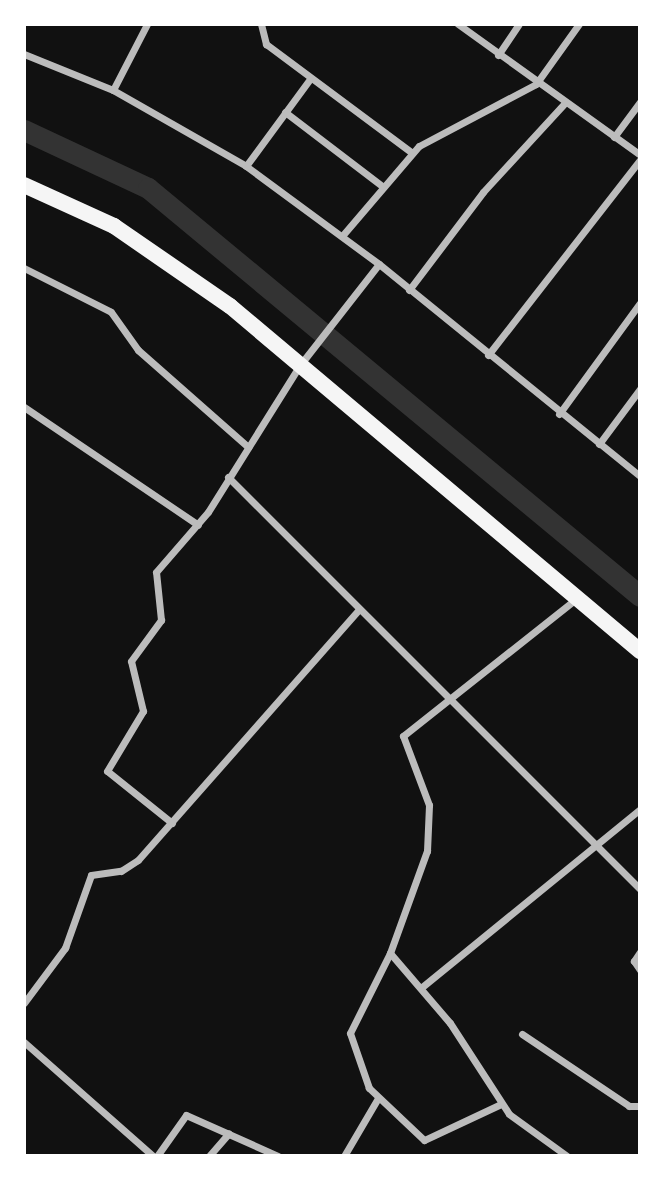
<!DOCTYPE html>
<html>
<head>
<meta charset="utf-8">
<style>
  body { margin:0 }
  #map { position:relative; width:664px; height:1180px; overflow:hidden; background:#111; font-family:"Roboto Condensed",sans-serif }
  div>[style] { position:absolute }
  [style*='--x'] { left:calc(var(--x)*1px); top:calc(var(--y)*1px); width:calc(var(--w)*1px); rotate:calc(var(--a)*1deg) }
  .canal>* { height:21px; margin:-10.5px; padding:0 10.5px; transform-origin:10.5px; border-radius:10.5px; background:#333 }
  .minor>* { height:7px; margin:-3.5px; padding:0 3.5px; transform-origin:3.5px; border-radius:3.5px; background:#bcbcbc }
  .primary>* { height:16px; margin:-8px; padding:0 8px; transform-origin:8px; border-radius:8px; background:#f5f5f5 }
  span { translate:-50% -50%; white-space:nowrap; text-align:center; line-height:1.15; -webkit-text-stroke:5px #fff; paint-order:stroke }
  .frame { position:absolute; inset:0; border:26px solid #fff; pointer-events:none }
</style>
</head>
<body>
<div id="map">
  <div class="canal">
    <div style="--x:24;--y:130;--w:137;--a:25.1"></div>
    <div style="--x:148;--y:188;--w:639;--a:39.67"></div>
  </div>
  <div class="minor">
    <div style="--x:261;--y:24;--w:21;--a:76"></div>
    <div style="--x:266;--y:44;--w:181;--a:36.7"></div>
    <div style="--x:458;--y:24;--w:224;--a:35.7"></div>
    <div style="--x:24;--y:54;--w:96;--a:22"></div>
    <div style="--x:113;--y:90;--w:153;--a:29.7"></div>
    <div style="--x:246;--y:166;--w:165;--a:36.4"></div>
    <div style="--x:379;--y:264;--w:336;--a:39.1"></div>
    <div style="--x:498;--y:55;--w:37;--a:-56"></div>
    <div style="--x:113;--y:90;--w:74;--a:-62.7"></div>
    <div style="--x:285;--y:112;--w:122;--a:37.3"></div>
    <div style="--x:614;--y:137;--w:44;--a:-53.4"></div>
    <div style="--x:246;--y:166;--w:108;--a:-53.7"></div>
    <div style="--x:342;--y:236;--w:118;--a:-49.5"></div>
    <div style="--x:419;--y:146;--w:132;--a:-27.9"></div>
    <div style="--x:536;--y:84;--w:74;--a:-54.4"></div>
    <div style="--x:24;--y:268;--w:97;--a:26.8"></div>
    <div style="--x:111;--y:312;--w:47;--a:54.6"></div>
    <div style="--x:138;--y:350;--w:147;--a:41.4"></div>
    <div style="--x:409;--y:290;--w:123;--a:-52.9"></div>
    <div style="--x:483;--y:192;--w:120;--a:-47.4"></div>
    <div style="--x:488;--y:355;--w:247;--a:-52.1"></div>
    <div style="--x:24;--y:407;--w:210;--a:34.1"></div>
    <div style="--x:559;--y:414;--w:137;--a:-53.9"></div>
    <div style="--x:599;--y:444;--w:69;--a:-53.3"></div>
    <div style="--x:228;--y:477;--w:583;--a:45"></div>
    <div style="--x:172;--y:823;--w:83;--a:-141.3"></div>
    <div style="--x:107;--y:771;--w:70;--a:-59"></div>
    <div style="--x:143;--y:711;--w:51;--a:-103.5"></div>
    <div style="--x:131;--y:661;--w:51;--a:-53.8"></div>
    <div style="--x:161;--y:620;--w:48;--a:-95.9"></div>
    <div style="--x:156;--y:572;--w:79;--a:-49.1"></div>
    <div style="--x:208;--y:512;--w:173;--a:-58"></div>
    <div style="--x:300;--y:365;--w:128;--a:-52"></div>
    <div style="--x:640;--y:952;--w:11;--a:124"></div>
    <div style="--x:634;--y:961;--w:11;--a:56"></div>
    <div style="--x:390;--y:953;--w:92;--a:49.4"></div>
    <div style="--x:450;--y:1023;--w:108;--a:57"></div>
    <div style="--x:509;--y:1114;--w:72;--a:35.9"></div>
    <div style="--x:422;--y:987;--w:281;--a:-39.2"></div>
    <div style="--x:24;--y:1003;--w:69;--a:-53.3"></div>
    <div style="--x:65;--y:948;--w:77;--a:-70.4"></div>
    <div style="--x:91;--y:875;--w:30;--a:-8"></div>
    <div style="--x:121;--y:871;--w:20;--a:-33"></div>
    <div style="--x:138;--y:860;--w:334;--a:-48.6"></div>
    <div style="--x:522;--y:1034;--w:129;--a:33.9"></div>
    <div style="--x:629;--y:1106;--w:11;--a:0"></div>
    <div style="--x:24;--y:1042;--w:172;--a:41.5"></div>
    <div style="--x:501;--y:1104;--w:85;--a:154.9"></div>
    <div style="--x:424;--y:1140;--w:76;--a:-136.6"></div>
    <div style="--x:369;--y:1088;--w:58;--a:-109.1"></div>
    <div style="--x:350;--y:1033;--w:89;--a:-63.4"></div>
    <div style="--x:390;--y:953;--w:109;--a:-70.1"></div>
    <div style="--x:427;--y:851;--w:46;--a:-87.5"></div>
    <div style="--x:429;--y:805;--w:74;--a:-110.6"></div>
    <div style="--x:403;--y:736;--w:221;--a:-38.4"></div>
    <div style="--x:157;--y:1156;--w:50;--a:-54.7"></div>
    <div style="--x:186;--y:1115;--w:101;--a:24"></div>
    <div style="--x:209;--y:1156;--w:30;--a:-49"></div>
    <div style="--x:344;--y:1156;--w:67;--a:-59.6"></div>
  </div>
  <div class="primary">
    <div style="--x:24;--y:185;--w:99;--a:24.5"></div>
    <div style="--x:114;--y:226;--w:141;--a:34.6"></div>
    <div style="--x:230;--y:306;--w:536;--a:40.08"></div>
  </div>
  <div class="frame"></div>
</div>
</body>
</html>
